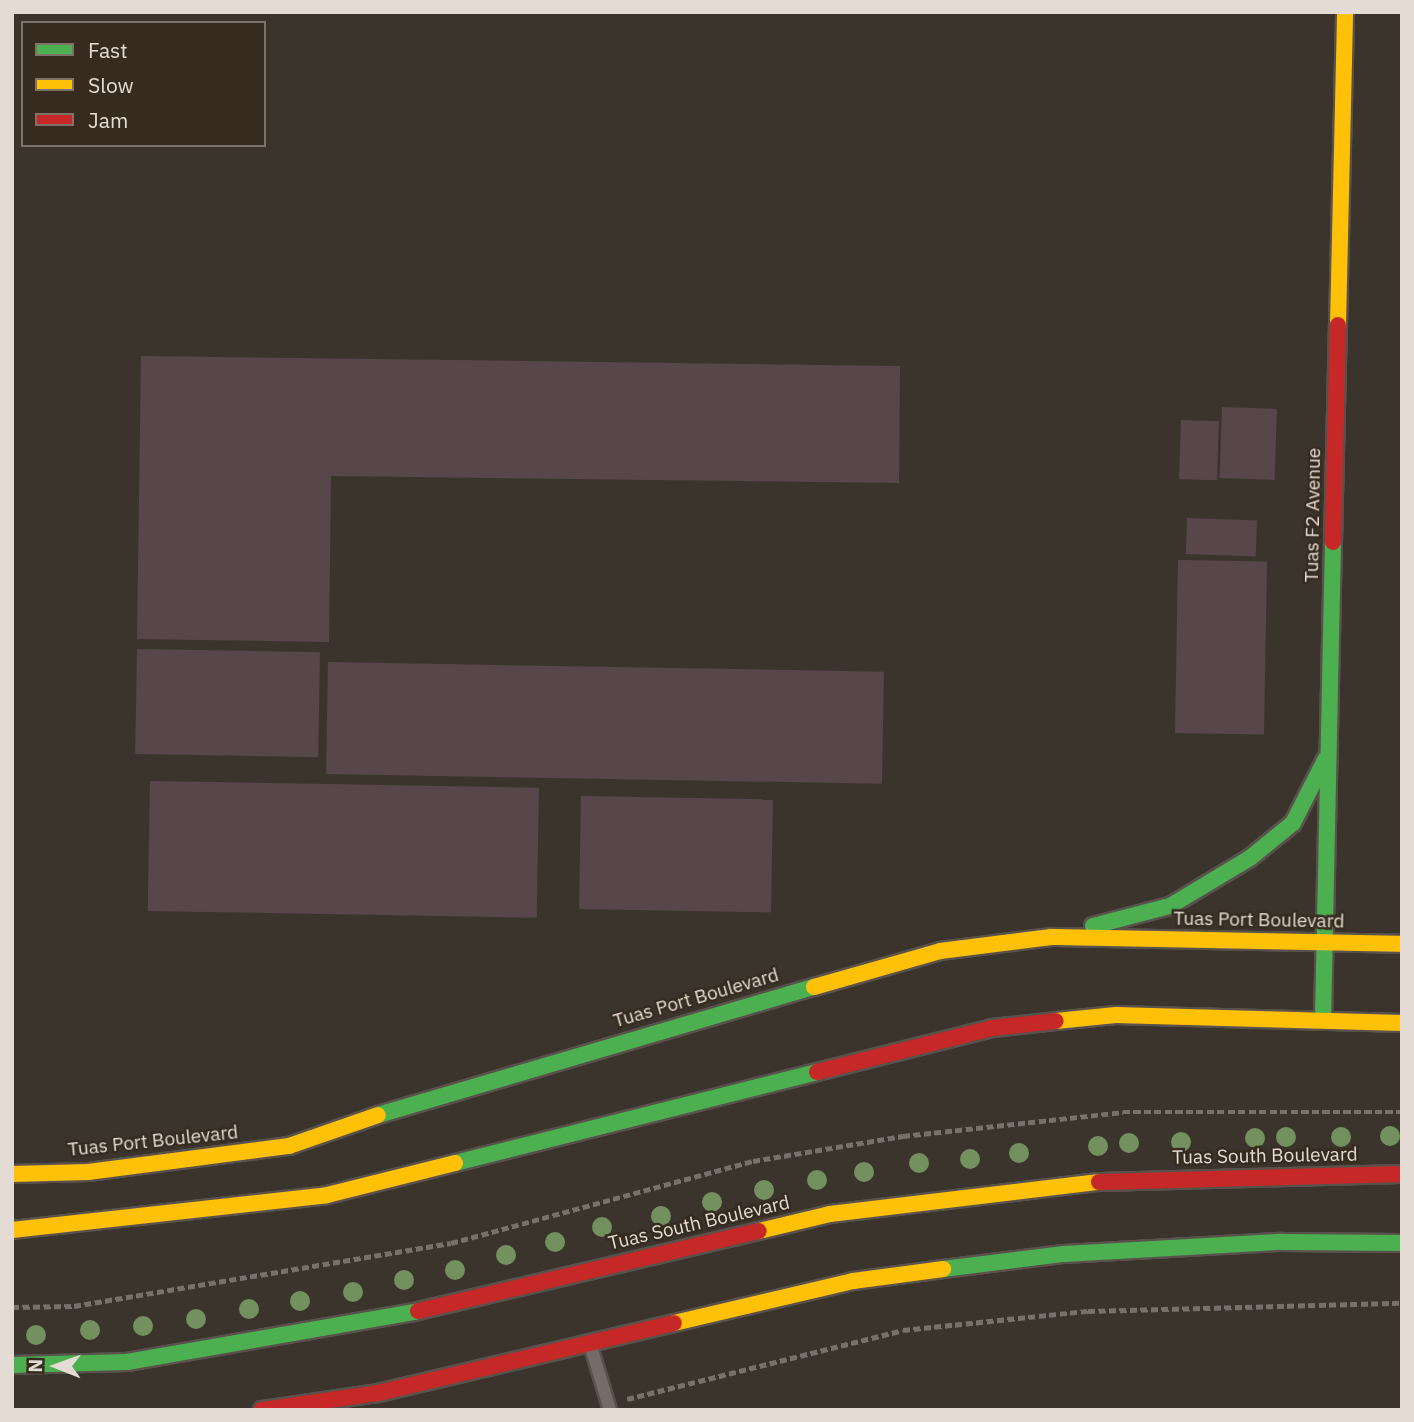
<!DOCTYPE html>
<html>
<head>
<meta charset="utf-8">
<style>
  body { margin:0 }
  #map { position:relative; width:1414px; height:1422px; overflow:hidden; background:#3b342d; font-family:"IBM Plex Sans",sans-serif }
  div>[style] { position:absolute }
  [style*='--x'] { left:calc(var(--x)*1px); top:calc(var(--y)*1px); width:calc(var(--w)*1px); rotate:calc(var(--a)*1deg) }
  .building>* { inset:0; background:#57474a; transform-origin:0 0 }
  .path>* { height:4.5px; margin-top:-2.25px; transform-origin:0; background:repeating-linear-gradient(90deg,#77706b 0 7px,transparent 0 10.5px) }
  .roads { filter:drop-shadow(2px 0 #59524c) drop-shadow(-2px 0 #59524c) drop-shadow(0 2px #59524c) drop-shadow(0 -2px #59524c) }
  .lane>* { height:12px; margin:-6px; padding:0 6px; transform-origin:6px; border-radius:6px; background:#766b68 }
  .fast>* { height:16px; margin:-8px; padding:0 8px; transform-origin:8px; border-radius:8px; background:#4caf50 }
  .slow>* { height:16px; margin:-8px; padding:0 8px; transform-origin:8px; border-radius:8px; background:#ffc107 }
  .jam>* { height:16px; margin:-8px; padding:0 8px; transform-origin:8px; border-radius:8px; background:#c62828 }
  .trees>* { width:20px; height:20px; margin:-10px; border-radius:50%; background:#73905f }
  span { translate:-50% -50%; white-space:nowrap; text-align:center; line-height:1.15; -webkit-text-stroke:5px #362b1e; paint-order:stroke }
  .street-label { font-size:19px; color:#e4dcd4 }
  .frame { position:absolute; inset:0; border:14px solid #e4dcd4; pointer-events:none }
  .legend { position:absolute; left:21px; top:21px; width:245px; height:126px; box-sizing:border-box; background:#362b1e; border:2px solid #7c7267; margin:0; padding:9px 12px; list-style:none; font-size:21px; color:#e4dcd4 }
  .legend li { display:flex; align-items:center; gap:14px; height:35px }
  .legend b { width:35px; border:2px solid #7c7267 }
  .north { position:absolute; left:21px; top:1331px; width:70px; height:70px; -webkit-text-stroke:5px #362b1e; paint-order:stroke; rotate:271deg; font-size:19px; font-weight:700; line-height:28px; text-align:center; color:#e4dcd4 }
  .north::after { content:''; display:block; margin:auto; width:24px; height:32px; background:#e4dcd4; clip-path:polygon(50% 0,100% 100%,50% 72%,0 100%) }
</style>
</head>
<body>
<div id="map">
  <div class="building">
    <div style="clip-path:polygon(141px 356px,900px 366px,899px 483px,331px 476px,329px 642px,137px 639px)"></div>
    <div style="left:1222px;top:407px;width:55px;height:71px;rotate:2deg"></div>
    <div style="left:1181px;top:420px;width:38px;height:59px;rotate:2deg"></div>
    <div style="left:1187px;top:518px;width:70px;height:36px;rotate:2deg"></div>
    <div style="left:1178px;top:560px;width:89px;height:173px;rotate:1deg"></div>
    <div style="left:137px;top:649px;width:183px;height:105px;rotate:1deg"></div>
    <div style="left:328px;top:662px;width:556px;height:112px;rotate:1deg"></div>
    <div style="left:150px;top:781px;width:389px;height:130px;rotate:1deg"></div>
    <div style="left:581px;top:796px;width:192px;height:113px;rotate:1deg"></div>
  </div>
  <div class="path">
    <div style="--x:12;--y:1307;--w:62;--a:-0.9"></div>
    <div style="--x:74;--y:1306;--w:382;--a:-9.5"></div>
    <div style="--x:451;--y:1243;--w:313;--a:-15.2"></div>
    <div style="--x:753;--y:1161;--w:152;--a:-9.5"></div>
    <div style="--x:903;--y:1136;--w:221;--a:-6.2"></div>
    <div style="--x:1123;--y:1112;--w:279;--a:0"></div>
    <div style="--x:627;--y:1399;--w:284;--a:-14"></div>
    <div style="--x:903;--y:1330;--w:186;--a:-5.9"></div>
    <div style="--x:1088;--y:1311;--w:314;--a:-1.5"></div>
  </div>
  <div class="roads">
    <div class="lane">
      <div style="--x:591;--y:1347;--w:66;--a:73.2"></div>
    </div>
    <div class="fast">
      <div style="--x:1093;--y:926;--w:80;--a:-14.6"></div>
      <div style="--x:1170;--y:906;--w:93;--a:-31"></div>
      <div style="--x:1250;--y:858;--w:55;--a:-39.1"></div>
      <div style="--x:1293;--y:823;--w:71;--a:-63.1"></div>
      <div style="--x:1323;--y:1019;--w:477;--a:-88.8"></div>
      <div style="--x:378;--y:1115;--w:454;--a:-16.4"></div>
      <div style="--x:455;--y:1163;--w:373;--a:-14.1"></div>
      <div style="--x:943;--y:1269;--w:122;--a:-7.1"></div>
      <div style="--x:1064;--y:1254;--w:218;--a:-3.2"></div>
      <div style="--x:1282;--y:1242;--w:120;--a:0.5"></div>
      <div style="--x:12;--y:1365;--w:115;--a:-1.5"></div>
      <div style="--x:127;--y:1362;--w:295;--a:-9.9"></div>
    </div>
    <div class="slow">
      <div style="--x:1338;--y:325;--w:313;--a:-88.7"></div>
      <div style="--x:814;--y:987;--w:131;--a:-15.9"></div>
      <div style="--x:940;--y:951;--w:112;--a:-7.2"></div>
      <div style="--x:1051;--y:937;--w:351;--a:1.1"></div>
      <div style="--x:1056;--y:1021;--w:60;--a:-5.7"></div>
      <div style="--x:1116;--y:1015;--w:286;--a:1.6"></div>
      <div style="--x:12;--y:1174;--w:76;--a:-1.5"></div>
      <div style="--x:88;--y:1172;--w:203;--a:-7.4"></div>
      <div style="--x:289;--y:1146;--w:94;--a:-19.2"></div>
      <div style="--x:12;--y:1230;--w:317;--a:-6.3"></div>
      <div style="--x:327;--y:1195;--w:132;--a:-14"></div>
      <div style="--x:759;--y:1231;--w:73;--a:-13.5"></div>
      <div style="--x:830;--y:1214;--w:271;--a:-6.8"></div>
      <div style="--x:674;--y:1323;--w:184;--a:-13.2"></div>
      <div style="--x:853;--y:1281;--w:91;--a:-7.6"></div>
    </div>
    <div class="jam">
      <div style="--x:1333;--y:542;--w:217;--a:-88.7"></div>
      <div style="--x:817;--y:1072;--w:180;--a:-14.1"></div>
      <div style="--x:992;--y:1028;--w:64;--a:-6.2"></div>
      <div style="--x:1099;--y:1182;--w:303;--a:-1.5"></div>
      <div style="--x:418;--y:1311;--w:350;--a:-13.2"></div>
      <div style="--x:262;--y:1410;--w:117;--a:-8.3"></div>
      <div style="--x:378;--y:1393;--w:304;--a:-13.3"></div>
    </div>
  </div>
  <div class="trees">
    <div style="left:1390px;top:1136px"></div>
    <div style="left:1286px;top:1137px"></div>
    <div style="left:1341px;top:1137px"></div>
    <div style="left:1255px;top:1138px"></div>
    <div style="left:1181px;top:1142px"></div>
    <div style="left:1129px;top:1143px"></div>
    <div style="left:1098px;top:1146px"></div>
    <div style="left:1019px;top:1153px"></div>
    <div style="left:970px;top:1159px"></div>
    <div style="left:919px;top:1163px"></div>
    <div style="left:864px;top:1172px"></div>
    <div style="left:817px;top:1180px"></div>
    <div style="left:764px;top:1190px"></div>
    <div style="left:712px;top:1202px"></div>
    <div style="left:661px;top:1216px"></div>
    <div style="left:602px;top:1227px"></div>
    <div style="left:555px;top:1242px"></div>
    <div style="left:506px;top:1255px"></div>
    <div style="left:455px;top:1270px"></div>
    <div style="left:404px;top:1280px"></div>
    <div style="left:353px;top:1292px"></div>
    <div style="left:300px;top:1301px"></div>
    <div style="left:249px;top:1309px"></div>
    <div style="left:196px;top:1319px"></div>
    <div style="left:143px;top:1326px"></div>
    <div style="left:90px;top:1330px"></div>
    <div style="left:36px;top:1335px"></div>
  </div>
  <div class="street-label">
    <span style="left:1313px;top:515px;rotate:-89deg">Tuas F2 Avenue</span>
    <span style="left:1259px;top:920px;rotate:1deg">Tuas Port Boulevard</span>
    <span style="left:696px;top:998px;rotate:-16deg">Tuas Port Boulevard</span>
    <span style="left:153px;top:1141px;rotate:-6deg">Tuas Port Boulevard</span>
    <span style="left:1265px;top:1156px;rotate:-1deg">Tuas South Boulevard</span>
    <span style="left:699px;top:1223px;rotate:-13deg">Tuas South Boulevard</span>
  </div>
  <div class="frame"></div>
  <ul class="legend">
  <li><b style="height:9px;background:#4caf50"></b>Fast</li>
  <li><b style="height:9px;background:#ffc107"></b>Slow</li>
  <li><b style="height:9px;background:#c62828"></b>Jam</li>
  </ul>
  <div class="north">N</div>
</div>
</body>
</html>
